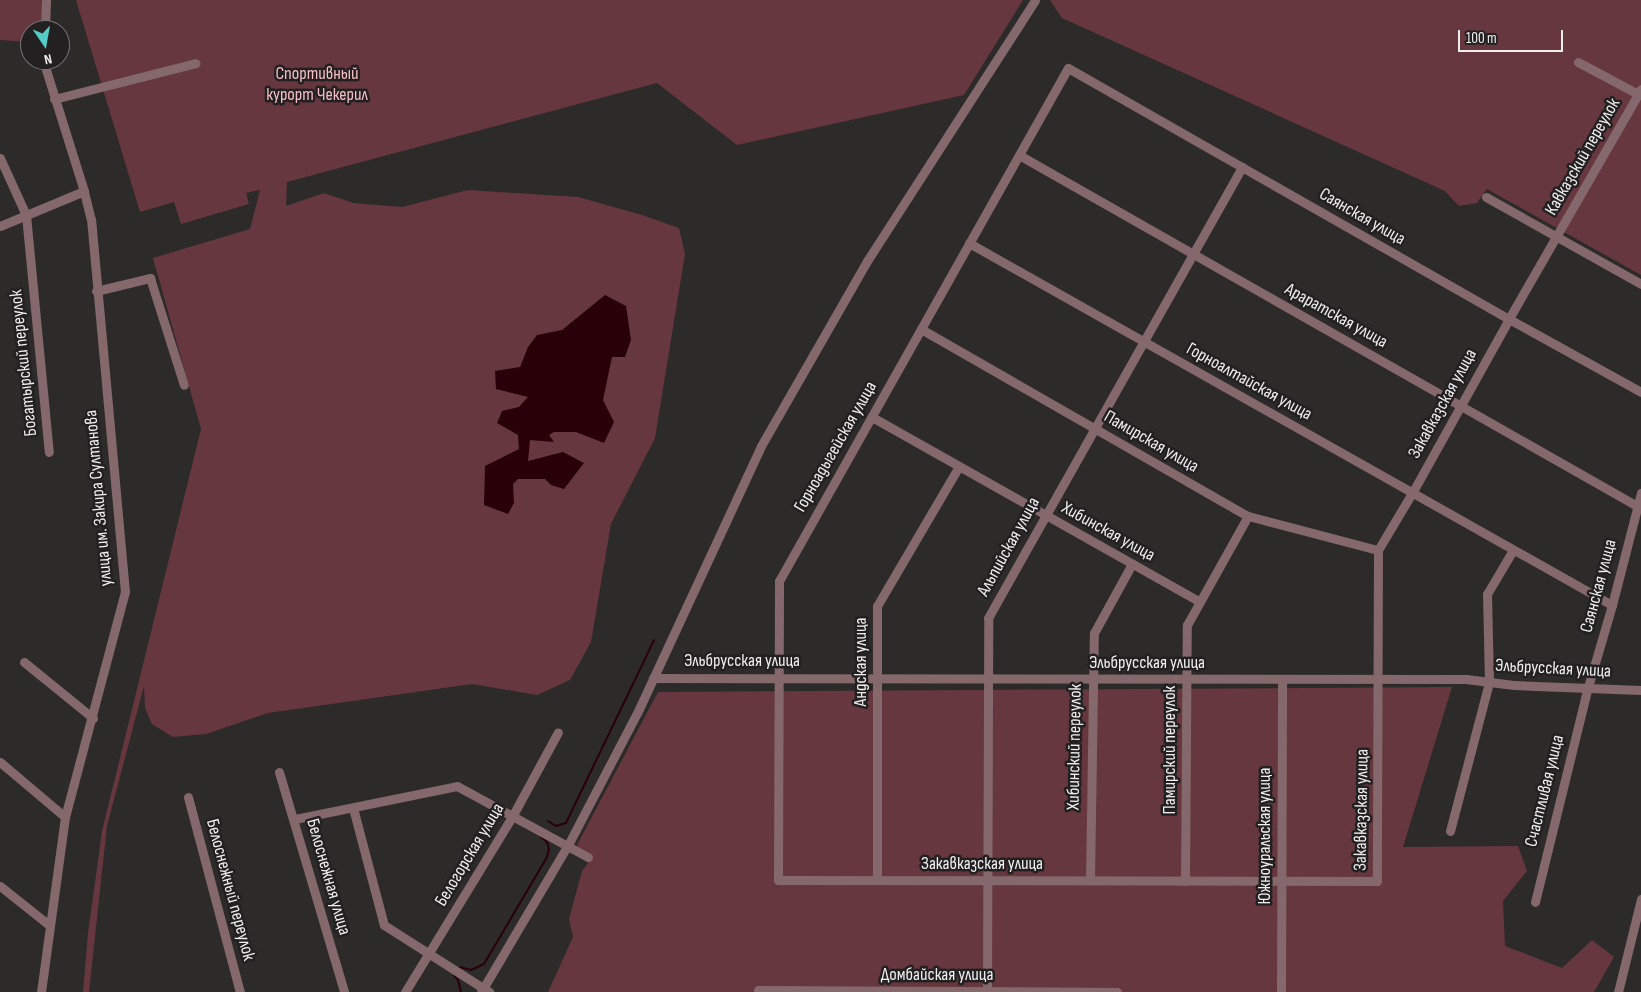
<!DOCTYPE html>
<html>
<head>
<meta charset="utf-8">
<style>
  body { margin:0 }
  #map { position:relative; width:1641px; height:992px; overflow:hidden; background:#2d2a2a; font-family:"Sofia Sans Condensed",sans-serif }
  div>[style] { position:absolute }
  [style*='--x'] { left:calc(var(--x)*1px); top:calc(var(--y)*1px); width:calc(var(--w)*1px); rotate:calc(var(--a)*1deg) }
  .green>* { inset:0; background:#66373e }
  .water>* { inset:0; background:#2a0008 }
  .stream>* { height:2px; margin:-1px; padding:0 1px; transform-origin:1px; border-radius:1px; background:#2a0008 }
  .minor>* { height:9px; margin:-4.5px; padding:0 4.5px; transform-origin:4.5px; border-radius:4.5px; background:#84686b }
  span { translate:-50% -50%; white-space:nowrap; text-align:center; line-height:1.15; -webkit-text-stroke:5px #232021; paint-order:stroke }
  .park-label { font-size:18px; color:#f7bec5 }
  .street-label { font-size:18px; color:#efeded }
  .north { position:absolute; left:20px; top:20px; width:50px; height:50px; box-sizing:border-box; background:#232021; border:1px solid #757273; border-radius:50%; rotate:168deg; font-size:14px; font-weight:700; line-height:20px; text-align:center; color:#efeded }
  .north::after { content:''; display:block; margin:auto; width:18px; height:22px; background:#54cdc7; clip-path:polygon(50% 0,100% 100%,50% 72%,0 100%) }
  .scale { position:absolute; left:1458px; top:30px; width:105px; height:22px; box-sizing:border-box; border:2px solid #efeded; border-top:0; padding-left:6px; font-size:15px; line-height:18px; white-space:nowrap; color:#efeded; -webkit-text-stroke:4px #232021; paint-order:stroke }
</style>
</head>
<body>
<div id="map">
  <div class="green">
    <div style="clip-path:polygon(0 0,44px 0,52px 30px,30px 30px,30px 42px,0 40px)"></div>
    <div style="clip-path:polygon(76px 0,1023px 0,964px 95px,737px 145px,657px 83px,287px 182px,286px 206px,324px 193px,353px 203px,402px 207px,468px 190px,578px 197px,642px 215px,679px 228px,685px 254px,655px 438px,611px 524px,591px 642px,570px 680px,537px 695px,472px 684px,268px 713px,206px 734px,173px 737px,152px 724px,145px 708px,144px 686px,107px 826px,89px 992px,83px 992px,88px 933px,102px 831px,201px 429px,153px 258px,250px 229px,260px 190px,246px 193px,249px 204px,181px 224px,174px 202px,140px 212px)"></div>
    <div style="clip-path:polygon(1050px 0,1641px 0,1641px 275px,1487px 189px,1477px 203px,1459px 206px,1445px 191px,1062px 18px)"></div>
    <div style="clip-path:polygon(1452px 687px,1403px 847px,1518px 846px,1527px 871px,1503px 901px,1505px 946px,1562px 968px,1592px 940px,1614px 957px,1594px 992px,548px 992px,573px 937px,569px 919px,582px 871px,588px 863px,580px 854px,577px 845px,658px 692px)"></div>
  </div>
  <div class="water">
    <div style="clip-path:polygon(605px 295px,626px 306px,631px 340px,625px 357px,612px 357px,603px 400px,614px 422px,604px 443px,576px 432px,554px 432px,549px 435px,554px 442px,530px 440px,528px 461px,563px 452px,584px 463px,564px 489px,551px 485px,545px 479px,518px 479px,513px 484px,514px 503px,508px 514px,484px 505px,485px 466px,519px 449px,518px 435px,497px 423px,502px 411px,519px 407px,528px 397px,496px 389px,495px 371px,520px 367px,528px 347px,537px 335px,562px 330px)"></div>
  </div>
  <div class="stream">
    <div style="--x:548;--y:821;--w:9;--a:32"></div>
    <div style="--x:556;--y:826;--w:10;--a:-17"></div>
    <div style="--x:566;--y:823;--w:203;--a:-64.3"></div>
    <div style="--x:460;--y:967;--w:11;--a:15"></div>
    <div style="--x:471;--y:970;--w:14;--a:-25"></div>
    <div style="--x:484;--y:964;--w:124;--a:-59.5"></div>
    <div style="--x:547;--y:857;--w:8;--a:-76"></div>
    <div style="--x:549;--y:849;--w:7;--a:-106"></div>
    <div style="--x:547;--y:842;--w:8;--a:-140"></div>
    <div style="--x:454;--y:975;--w:6;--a:51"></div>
    <div style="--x:458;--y:980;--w:12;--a:76"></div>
  </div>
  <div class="minor">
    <div style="--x:45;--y:30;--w:30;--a:-88"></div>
    <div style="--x:1578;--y:62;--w:68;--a:28.1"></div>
    <div style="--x:1641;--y:89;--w:265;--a:119.9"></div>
    <div style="--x:1509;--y:319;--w:199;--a:119.1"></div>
    <div style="--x:1412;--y:493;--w:66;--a:120.8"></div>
    <div style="--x:1378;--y:550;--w:331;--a:90.2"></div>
    <div style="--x:1377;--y:881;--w:599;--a:-179.9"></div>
    <div style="--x:778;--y:880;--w:299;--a:-89.8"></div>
    <div style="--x:779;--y:581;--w:589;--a:-60.61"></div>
    <div style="--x:1068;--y:68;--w:507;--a:29.65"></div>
    <div style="--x:1509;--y:319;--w:151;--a:28.9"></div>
    <div style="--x:54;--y:99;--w:146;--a:-14.2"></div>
    <div style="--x:1019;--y:155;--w:711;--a:29.59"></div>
    <div style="--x:0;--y:158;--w:63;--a:65.5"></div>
    <div style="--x:26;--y:215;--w:238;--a:84.5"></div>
    <div style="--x:1486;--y:197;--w:178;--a:29.3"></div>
    <div style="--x:0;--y:226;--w:91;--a:-22.6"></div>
    <div style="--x:969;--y:243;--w:738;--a:29.38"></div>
    <div style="--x:96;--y:291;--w:56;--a:-13.5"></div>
    <div style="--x:150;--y:278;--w:112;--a:72.4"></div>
    <div style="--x:921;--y:329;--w:377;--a:29.8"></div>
    <div style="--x:1248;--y:516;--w:134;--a:14.7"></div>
    <div style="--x:872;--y:417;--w:375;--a:29.4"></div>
    <div style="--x:24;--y:662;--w:89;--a:39.1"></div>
    <div style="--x:653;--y:678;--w:813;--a:0.07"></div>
    <div style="--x:1466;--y:679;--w:48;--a:7.1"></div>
    <div style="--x:1514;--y:685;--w:127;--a:2.3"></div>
    <div style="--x:0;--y:762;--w:85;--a:40.2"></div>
    <div style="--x:279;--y:772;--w:229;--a:73.5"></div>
    <div style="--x:188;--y:797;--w:202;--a:75.1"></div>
    <div style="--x:353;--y:808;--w:121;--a:75.2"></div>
    <div style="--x:384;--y:925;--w:125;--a:32.5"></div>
    <div style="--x:295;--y:819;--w:165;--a:-11.5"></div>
    <div style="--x:457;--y:786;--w:149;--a:28.5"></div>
    <div style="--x:1450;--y:831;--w:154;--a:-75.3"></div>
    <div style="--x:1489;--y:682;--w:88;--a:-91.3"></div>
    <div style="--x:1487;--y:594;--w:51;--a:-59.4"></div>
    <div style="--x:877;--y:880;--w:274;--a:-90"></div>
    <div style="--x:877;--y:606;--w:162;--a:-59.6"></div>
    <div style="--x:1090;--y:880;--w:247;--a:-89.1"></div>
    <div style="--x:1094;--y:633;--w:79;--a:-61.2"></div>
    <div style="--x:1185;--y:881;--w:256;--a:-89.6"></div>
    <div style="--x:1187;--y:625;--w:125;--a:-60.8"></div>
    <div style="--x:0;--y:886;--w:63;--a:38.5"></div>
    <div style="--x:1535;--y:902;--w:221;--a:-76.2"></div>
    <div style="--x:1588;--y:687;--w:85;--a:-73.7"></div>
    <div style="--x:1612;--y:605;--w:116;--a:-75.5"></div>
    <div style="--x:758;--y:990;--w:359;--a:0.3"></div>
    <div style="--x:41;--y:992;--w:177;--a:-82.2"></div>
    <div style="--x:65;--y:817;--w:233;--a:-75.1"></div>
    <div style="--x:125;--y:592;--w:374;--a:-95.2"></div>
    <div style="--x:91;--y:220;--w:30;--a:-104"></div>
    <div style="--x:84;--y:191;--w:137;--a:-107.4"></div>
    <div style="--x:405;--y:992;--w:207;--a:-58.6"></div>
    <div style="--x:513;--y:815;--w:94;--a:-61.5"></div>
    <div style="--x:481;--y:992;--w:171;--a:-59.4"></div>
    <div style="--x:568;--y:845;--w:153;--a:-62.4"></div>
    <div style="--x:639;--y:709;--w:290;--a:-65.1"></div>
    <div style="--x:761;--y:446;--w:213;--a:-60.2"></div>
    <div style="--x:867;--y:261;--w:310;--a:-57.2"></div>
    <div style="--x:987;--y:992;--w:374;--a:-89.8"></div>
    <div style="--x:988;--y:618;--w:518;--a:-60.61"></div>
    <div style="--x:1281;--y:992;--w:312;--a:-89.8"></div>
    <div style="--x:1618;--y:992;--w:96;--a:-76.1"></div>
  </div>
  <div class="park-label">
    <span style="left:317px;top:85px">Спортивный<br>курорт Чекерил</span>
  </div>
  <div class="street-label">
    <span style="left:1583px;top:157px;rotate:-60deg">Кавказский переулок</span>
    <span style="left:1362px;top:217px;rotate:30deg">Саянская улица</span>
    <span style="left:1336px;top:316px;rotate:29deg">Араратская улица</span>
    <span style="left:24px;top:363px;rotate:-96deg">Богатырский переулок</span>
    <span style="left:1249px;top:382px;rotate:29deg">Горноалтайская улица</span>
    <span style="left:1443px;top:404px;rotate:-61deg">Закавказская улица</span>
    <span style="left:1151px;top:442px;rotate:30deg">Памирская улица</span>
    <span style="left:836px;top:447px;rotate:-60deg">Горноадыгейская улица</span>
    <span style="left:99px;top:498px;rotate:-95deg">улица им. Закира Султанова</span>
    <span style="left:1108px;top:532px;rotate:29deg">Хибинская улица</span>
    <span style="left:1009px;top:547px;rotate:-61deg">Альпийская улица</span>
    <span style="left:1599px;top:586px;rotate:-75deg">Саянская улица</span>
    <span style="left:742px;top:661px">Эльбрусская улица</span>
    <span style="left:861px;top:662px;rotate:-90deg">Андская улица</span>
    <span style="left:1147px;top:663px">Эльбрусская улица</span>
    <span style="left:1553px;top:669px;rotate:3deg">Эльбрусская улица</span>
    <span style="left:1075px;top:747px;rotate:-89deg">Хибинский переулок</span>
    <span style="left:1170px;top:750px;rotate:-90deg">Памирский переулок</span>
    <span style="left:1545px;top:791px;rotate:-76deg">Счастливая улица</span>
    <span style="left:1362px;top:810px;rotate:-89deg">Закавказская улица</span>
    <span style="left:1265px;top:836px;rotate:-90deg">Южноуральская улица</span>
    <span style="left:470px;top:855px;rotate:-59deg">Белогорская улица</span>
    <span style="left:982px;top:864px">Закавказская улица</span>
    <span style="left:328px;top:877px;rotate:74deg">Белоснежная улица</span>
    <span style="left:230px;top:890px;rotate:75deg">Белоснежный переулок</span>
    <span style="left:937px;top:975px">Домбайская улица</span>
  </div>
  <div class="north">N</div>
  <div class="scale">100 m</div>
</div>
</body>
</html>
